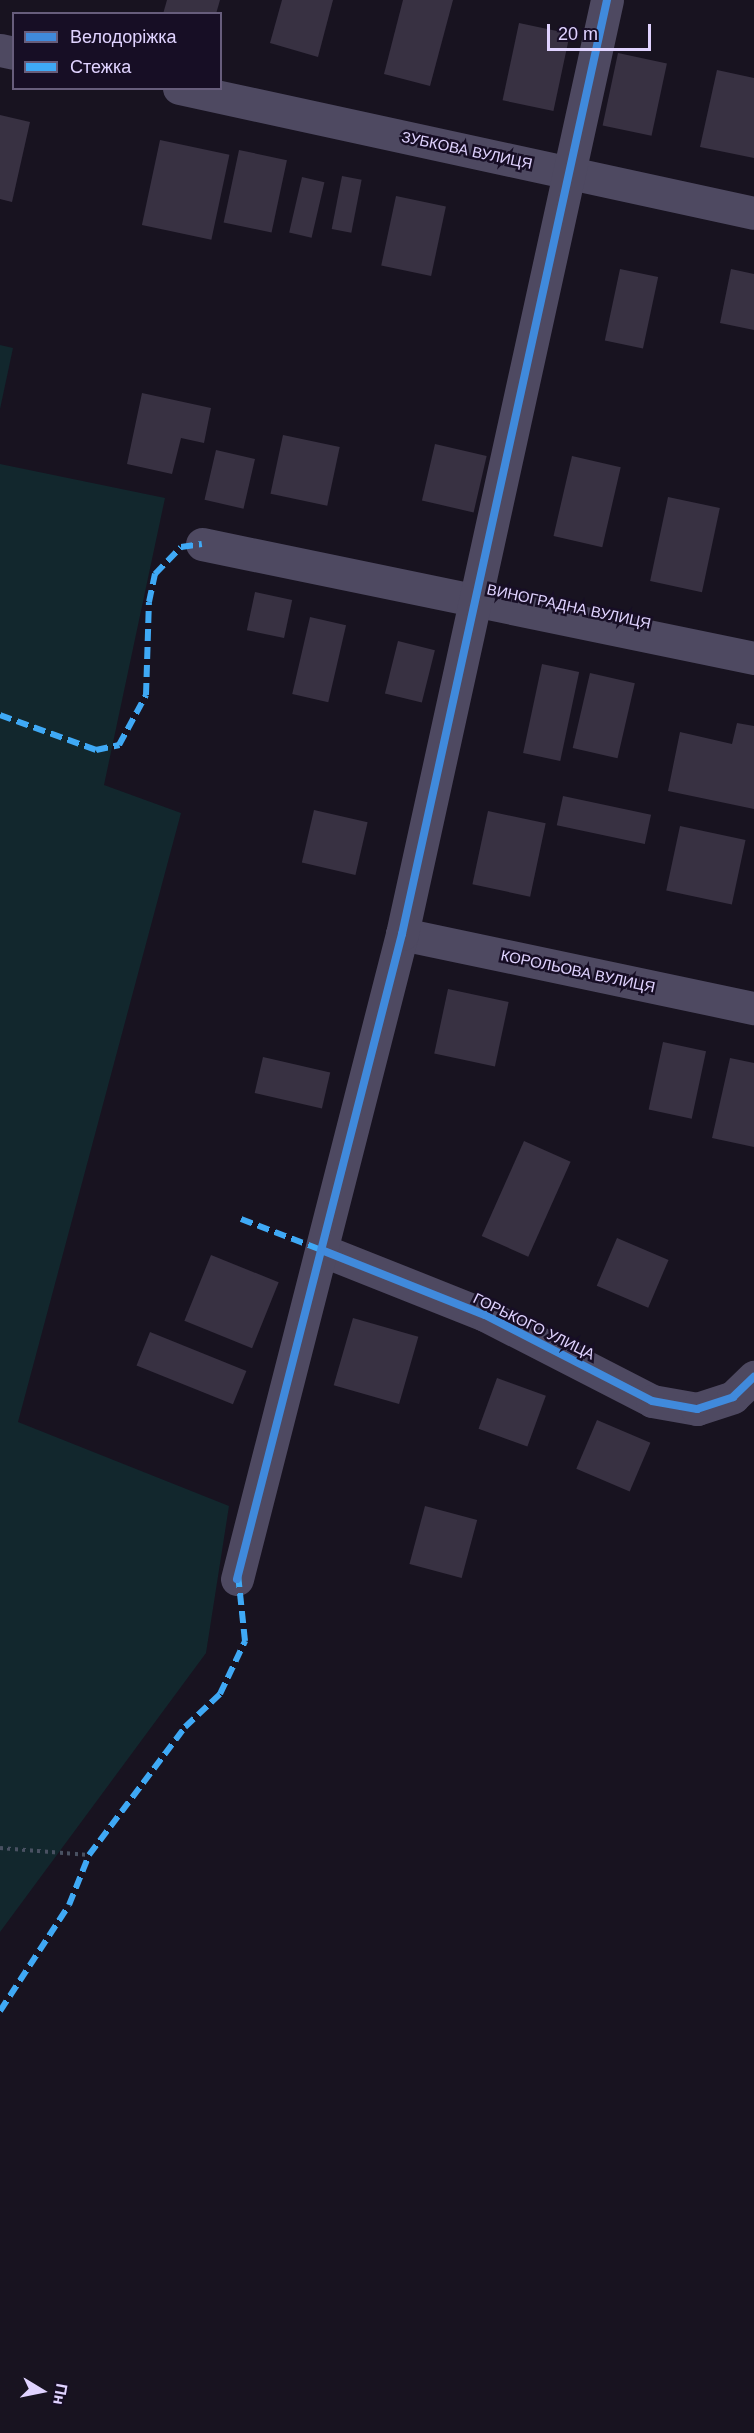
<!DOCTYPE html>
<html>
<head>
<meta charset="utf-8">
<style>
  body { margin:0 }
  #map { position:relative; width:754px; height:2433px; overflow:hidden; background:#181320; font-family:Helvetica,sans-serif }
  div>[style] { position:absolute }
  [style*='--x'] { left:calc(var(--x)*1px); top:calc(var(--y)*1px); width:calc(var(--w)*1px); rotate:calc(var(--a)*1deg) }
  .green>* { inset:0; background:#12272d }
  .building>* { inset:0; background:#383142; transform-origin:0 0 }
  .path>* { height:4px; margin-top:-2px; transform-origin:0; background:repeating-linear-gradient(90deg,#495162 0 3px,transparent 0 7.5px) }
  .minor>* { height:33px; margin:-16.5px; padding:0 16.5px; transform-origin:16.5px; border-radius:16.5px; background:#4e4961 }
  .quiet>* { height:6px; margin-top:-3px; transform-origin:0; background:repeating-linear-gradient(90deg,#3fa9f5 0 12px,transparent 0 18px) }
  .cycleway>* { height:8px; margin:-4px; padding:0 4px; transform-origin:4px; border-radius:4px; background:#408adc }
  span { translate:-50% -50%; white-space:nowrap; text-align:center; line-height:1.15; -webkit-text-stroke:5px #170e25; paint-order:stroke }
  .street-label { font-size:15px; color:#e0d3ff }
  .legend { position:absolute; left:12px; top:12px; width:210px; height:78px; box-sizing:border-box; background:#170e25; border:2px solid #675d7c; margin:0; padding:8px 10px; list-style:none; font-size:18px; color:#e0d3ff }
  .legend li { display:flex; align-items:center; gap:12px; height:30px }
  .legend b { width:30px; border:2px solid #675d7c }
  .north { position:absolute; left:12px; top:2361px; width:60px; height:60px; -webkit-text-stroke:4px #170e25; paint-order:stroke; rotate:100deg; font-size:16px; font-weight:700; line-height:24px; text-align:center; color:#e0d3ff }
  .north::after { content:''; display:block; margin:auto; width:21px; height:27px; background:#e0d3ff; clip-path:polygon(50% 0,100% 100%,50% 72%,0 100%) }
  .scale { position:absolute; left:547px; top:24px; width:104px; height:27px; box-sizing:border-box; border:3px solid #e0d3ff; border-top:0; padding-left:8px; font-size:18px; line-height:21px; white-space:nowrap; color:#e0d3ff; -webkit-text-stroke:4px #170e25; paint-order:stroke }
</style>
</head>
<body>
<div id="map">
  <div class="green">
    <div style="clip-path:polygon(0 345px,13px 348px,0 409px)"></div>
    <div style="clip-path:polygon(0 464px,165px 498px,104px 785px,181px 813px,18px 1422px,229px 1506px,206px 1653px,0 1932px)"></div>
  </div>
  <div class="building">
    <div style="clip-path:polygon(167px 0,220px 0,216px 14px,163px 14px)"></div>
    <div style="clip-path:polygon(282px 0,333px 0,318px 57px,270px 43px)"></div>
    <div style="clip-path:polygon(403px 0,453px 0,430px 86px,384px 74px)"></div>
    <div style="left:519px;top:23px;width:52px;height:79px;rotate:12deg"></div>
    <div style="left:618px;top:53px;width:50px;height:74px;rotate:12deg"></div>
    <div style="clip-path:polygon(717px 70px,754px 78px,754px 158px,700px 147px)"></div>
    <div style="clip-path:polygon(0 115px,30px 122px,12px 202px,0 199px)"></div>
    <div style="left:160px;top:140px;width:71px;height:87px;rotate:12deg"></div>
    <div style="left:239px;top:150px;width:49px;height:74px;rotate:12deg"></div>
    <div style="left:342px;top:176px;width:20px;height:54px;rotate:11deg"></div>
    <div style="left:302px;top:177px;width:23px;height:57px;rotate:13deg"></div>
    <div style="left:396px;top:196px;width:51px;height:71px;rotate:12deg"></div>
    <div style="left:620px;top:269px;width:39px;height:73px;rotate:12deg"></div>
    <div style="clip-path:polygon(731px 269px,754px 274px,754px 330px,720px 323px)"></div>
    <div style="clip-path:polygon(142px 393px,211px 408px,204px 443px,181px 438px,172px 474px,127px 464px)"></div>
    <div style="left:283px;top:435px;width:58px;height:60px;rotate:12deg"></div>
    <div style="left:435px;top:444px;width:53px;height:58px;rotate:13deg"></div>
    <div style="left:216px;top:450px;width:40px;height:51px;rotate:13deg"></div>
    <div style="left:572px;top:456px;width:50px;height:82px;rotate:13deg"></div>
    <div style="left:668px;top:497px;width:53px;height:86px;rotate:12deg"></div>
    <div style="left:255px;top:592px;width:38px;height:39px;rotate:12deg"></div>
    <div style="left:310px;top:617px;width:37px;height:79px;rotate:13deg"></div>
    <div style="left:398px;top:641px;width:38px;height:54px;rotate:14deg"></div>
    <div style="left:542px;top:664px;width:38px;height:91px;rotate:12deg"></div>
    <div style="left:590px;top:673px;width:46px;height:77px;rotate:13deg"></div>
    <div style="clip-path:polygon(737px 723px,754px 726px,754px 809px,668px 791px,680px 732px,732px 744px)"></div>
    <div style="left:563px;top:796px;width:90px;height:30px;rotate:12deg"></div>
    <div style="left:314px;top:810px;width:55px;height:54px;rotate:13deg"></div>
    <div style="left:488px;top:811px;width:59px;height:75px;rotate:12deg"></div>
    <div style="left:680px;top:826px;width:67px;height:66px;rotate:12deg"></div>
    <div style="left:448px;top:989px;width:62px;height:66px;rotate:12deg"></div>
    <div style="left:663px;top:1042px;width:44px;height:69px;rotate:12deg"></div>
    <div style="left:263px;top:1057px;width:69px;height:37px;rotate:13deg"></div>
    <div style="clip-path:polygon(730px 1058px,754px 1063px,754px 1147px,712px 1138px)"></div>
    <div style="left:524px;top:1141px;width:51px;height:104px;rotate:24deg"></div>
    <div style="left:617px;top:1238px;width:56px;height:52px;rotate:23deg"></div>
    <div style="left:211px;top:1255px;width:73px;height:71px;rotate:22deg"></div>
    <div style="left:353px;top:1318px;width:68px;height:70px;rotate:16deg"></div>
    <div style="left:150px;top:1332px;width:104px;height:36px;rotate:22deg"></div>
    <div style="left:497px;top:1378px;width:52px;height:54px;rotate:20deg"></div>
    <div style="left:597px;top:1420px;width:58px;height:53px;rotate:23deg"></div>
    <div style="left:425px;top:1506px;width:54px;height:60px;rotate:15deg"></div>
  </div>
  <div class="path">
    <div style="--x:0;--y:1848;--w:89;--a:4.5"></div>
  </div>
  <div class="minor">
    <div style="--x:0;--y:50;--w:14;--a:12"></div>
    <div style="--x:179;--y:88;--w:588;--a:12.26"></div>
    <div style="--x:202;--y:544;--w:564;--a:11.67"></div>
    <div style="--x:402;--y:934;--w:360;--a:11.9"></div>
    <div style="--x:324;--y:1251;--w:173;--a:21.7"></div>
    <div style="--x:485;--y:1315;--w:188;--a:27.2"></div>
    <div style="--x:652;--y:1401;--w:46;--a:10.1"></div>
    <div style="--x:697;--y:1409;--w:38;--a:-18"></div>
    <div style="--x:733;--y:1397;--w:29;--a:-44"></div>
    <div style="--x:237;--y:1579;--w:666;--a:-75.65"></div>
    <div style="--x:402;--y:934;--w:956;--a:-77.62"></div>
  </div>
  <div class="quiet">
    <div style="--x:0;--y:715;--w:102;--a:20"></div>
    <div style="--x:96;--y:750;--w:24;--a:-12"></div>
    <div style="--x:119;--y:745;--w:57;--a:-61.6"></div>
    <div style="--x:146;--y:695;--w:93;--a:-88.2"></div>
    <div style="--x:149;--y:602;--w:29;--a:-78"></div>
    <div style="--x:155;--y:574;--w:37;--a:-46"></div>
    <div style="--x:181;--y:547;--w:21;--a:-8"></div>
    <div style="--x:241;--y:1219;--w:89;--a:21.1"></div>
    <div style="--x:0;--y:2011;--w:126;--a:-56.9"></div>
    <div style="--x:69;--y:1905;--w:54;--a:-68.2"></div>
    <div style="--x:89;--y:1855;--w:160;--a:-53.1"></div>
    <div style="--x:185;--y:1727;--w:48;--a:-43.3"></div>
    <div style="--x:220;--y:1694;--w:59;--a:-64.7"></div>
    <div style="--x:245;--y:1641;--w:67;--a:-96"></div>
  </div>
  <div class="cycleway">
    <div style="--x:324;--y:1251;--w:173;--a:21.7"></div>
    <div style="--x:485;--y:1315;--w:188;--a:27.2"></div>
    <div style="--x:652;--y:1401;--w:46;--a:10.1"></div>
    <div style="--x:697;--y:1409;--w:38;--a:-18"></div>
    <div style="--x:733;--y:1397;--w:29;--a:-44"></div>
    <div style="--x:237;--y:1579;--w:666;--a:-75.65"></div>
    <div style="--x:402;--y:934;--w:956;--a:-77.62"></div>
  </div>
  <div class="street-label">
    <span style="left:467px;top:150px;rotate:12deg">ЗУБКОВА ВУЛИЦЯ</span>
    <span style="left:569px;top:606px;rotate:12deg">ВИНОГРАДНА ВУЛИЦЯ</span>
    <span style="left:578px;top:971px;rotate:12deg">КОРОЛЬОВА ВУЛИЦЯ</span>
    <span style="left:534px;top:1326px;rotate:26deg">ГОРЬКОГО УЛИЦА</span>
  </div>
  <ul class="legend">
  <li><b style="height:8px;background:#408adc"></b>Велодоріжка</li>
  <li><b style="height:8px;background:#3fa9f5"></b>Стежка</li>
  </ul>
  <div class="north">Пн</div>
  <div class="scale">20 m</div>
</div>
</body>
</html>
